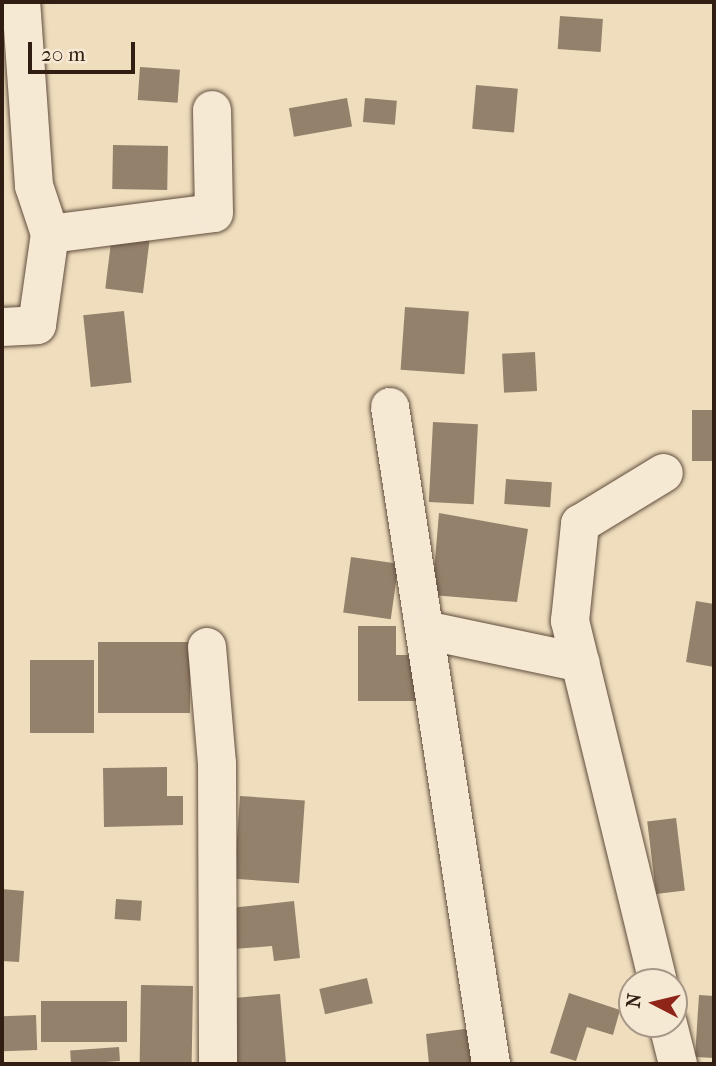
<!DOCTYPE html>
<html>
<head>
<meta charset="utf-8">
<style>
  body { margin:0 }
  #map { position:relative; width:716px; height:1066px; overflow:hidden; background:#efddbd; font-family:"IM FELL French Canon",serif }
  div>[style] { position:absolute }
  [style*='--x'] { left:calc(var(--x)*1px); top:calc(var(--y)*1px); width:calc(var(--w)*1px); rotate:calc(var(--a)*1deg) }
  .building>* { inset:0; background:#94816b; transform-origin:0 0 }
  .roads { filter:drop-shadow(0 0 2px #614d3d) drop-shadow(0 0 2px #614d3d) }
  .minor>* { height:38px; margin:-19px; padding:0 19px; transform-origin:19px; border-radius:19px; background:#f5e9d4 }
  span { translate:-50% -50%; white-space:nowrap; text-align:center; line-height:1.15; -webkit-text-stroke:7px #f5e9d4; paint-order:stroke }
  .frame { position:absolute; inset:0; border:4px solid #321d12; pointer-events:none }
  .north { position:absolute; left:618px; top:968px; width:70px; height:70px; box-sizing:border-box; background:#f5e9d4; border:2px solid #a79786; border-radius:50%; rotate:277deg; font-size:19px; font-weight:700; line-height:28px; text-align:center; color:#321d12 }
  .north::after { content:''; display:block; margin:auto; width:24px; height:32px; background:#8f2418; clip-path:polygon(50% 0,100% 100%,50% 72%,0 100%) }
  .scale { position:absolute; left:28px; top:42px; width:107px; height:32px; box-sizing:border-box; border:4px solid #321d12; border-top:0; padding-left:9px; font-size:21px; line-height:24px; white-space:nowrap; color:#321d12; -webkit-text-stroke:5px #f5e9d4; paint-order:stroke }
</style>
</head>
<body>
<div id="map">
  <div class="building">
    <i style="left:560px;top:16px;width:43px;height:33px;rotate:4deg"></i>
    <i style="left:140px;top:67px;width:40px;height:33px;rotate:4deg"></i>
    <i style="left:476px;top:85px;width:42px;height:44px;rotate:5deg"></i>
    <i style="left:347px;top:98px;width:29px;height:59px;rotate:80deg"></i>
    <i style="left:365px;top:98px;width:32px;height:24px;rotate:5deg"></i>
    <i style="left:113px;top:145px;width:55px;height:44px;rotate:1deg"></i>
    <i style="left:112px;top:234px;width:38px;height:55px;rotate:7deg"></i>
    <i style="left:405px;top:307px;width:64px;height:63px;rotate:4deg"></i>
    <i style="left:124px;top:311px;width:72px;height:41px;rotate:84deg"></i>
    <i style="left:535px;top:352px;width:39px;height:33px;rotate:87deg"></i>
    <i style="left:692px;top:410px;width:22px;height:51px"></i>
    <i style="left:433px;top:422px;width:45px;height:80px;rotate:3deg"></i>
    <i style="left:506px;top:479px;width:46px;height:25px;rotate:4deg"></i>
    <i style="clip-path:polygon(439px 513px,528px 529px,517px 602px,432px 595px)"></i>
    <i style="left:351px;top:557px;width:48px;height:56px;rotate:8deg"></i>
    <i style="clip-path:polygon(696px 601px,714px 604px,714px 667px,686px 662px)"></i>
    <i style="clip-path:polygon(358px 626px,396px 626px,396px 655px,426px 655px,426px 701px,358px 701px)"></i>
    <i style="left:98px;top:642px;width:92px;height:71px"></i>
    <i style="left:30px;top:660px;width:64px;height:73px"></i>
    <i style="clip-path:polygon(167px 767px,167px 796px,183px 796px,183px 825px,104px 827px,103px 768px)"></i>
    <i style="left:240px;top:796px;width:65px;height:83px;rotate:4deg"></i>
    <i style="left:676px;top:818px;width:73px;height:29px;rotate:83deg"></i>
    <i style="clip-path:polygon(2px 889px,24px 891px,19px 962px,2px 961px)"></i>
    <i style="left:116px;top:899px;width:26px;height:20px;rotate:4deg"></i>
    <i style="clip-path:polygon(294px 901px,300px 958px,274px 961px,272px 946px,234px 949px,230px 908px)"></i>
    <i style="left:367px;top:978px;width:26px;height:49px;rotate:77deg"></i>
    <i style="left:141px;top:985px;width:52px;height:79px;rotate:1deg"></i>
    <i style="clip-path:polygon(569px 993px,620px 1010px,613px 1035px,587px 1027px,576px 1061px,550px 1053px)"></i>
    <i style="left:280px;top:994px;width:70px;height:56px;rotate:85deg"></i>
    <i style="clip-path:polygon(699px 995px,714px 996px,714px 1058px,695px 1057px)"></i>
    <i style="left:127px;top:1001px;width:41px;height:86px;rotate:90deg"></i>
    <i style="left:36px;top:1015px;width:35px;height:34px;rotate:88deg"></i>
    <i style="clip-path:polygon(472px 1028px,476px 1063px,429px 1064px,426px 1034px)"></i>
    <i style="left:119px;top:1047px;width:14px;height:49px;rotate:86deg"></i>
  </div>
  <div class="roads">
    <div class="minor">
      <i style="--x:50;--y:234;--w:165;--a:-7.3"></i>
      <i style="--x:214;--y:213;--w:103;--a:-91.1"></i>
      <i style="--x:2;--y:327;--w:35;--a:-3"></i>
      <i style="--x:37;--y:325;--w:92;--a:-81.9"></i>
      <i style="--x:50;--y:234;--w:51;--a:-108.4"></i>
      <i style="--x:34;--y:186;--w:184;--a:-94"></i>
      <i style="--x:390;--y:407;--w:665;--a:81.26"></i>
      <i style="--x:425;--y:630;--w:159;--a:11.9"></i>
      <i style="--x:207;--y:647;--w:116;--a:85.1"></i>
      <i style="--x:217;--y:763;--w:301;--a:89.8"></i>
      <i style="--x:658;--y:982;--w:372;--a:-103.7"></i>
      <i style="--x:570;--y:621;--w:98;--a:-84.1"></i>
      <i style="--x:580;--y:524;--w:98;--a:-31.3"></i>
      <i style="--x:668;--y:1024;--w:41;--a:76"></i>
    </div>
  </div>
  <div class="frame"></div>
  <div class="north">N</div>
  <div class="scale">20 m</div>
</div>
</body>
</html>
